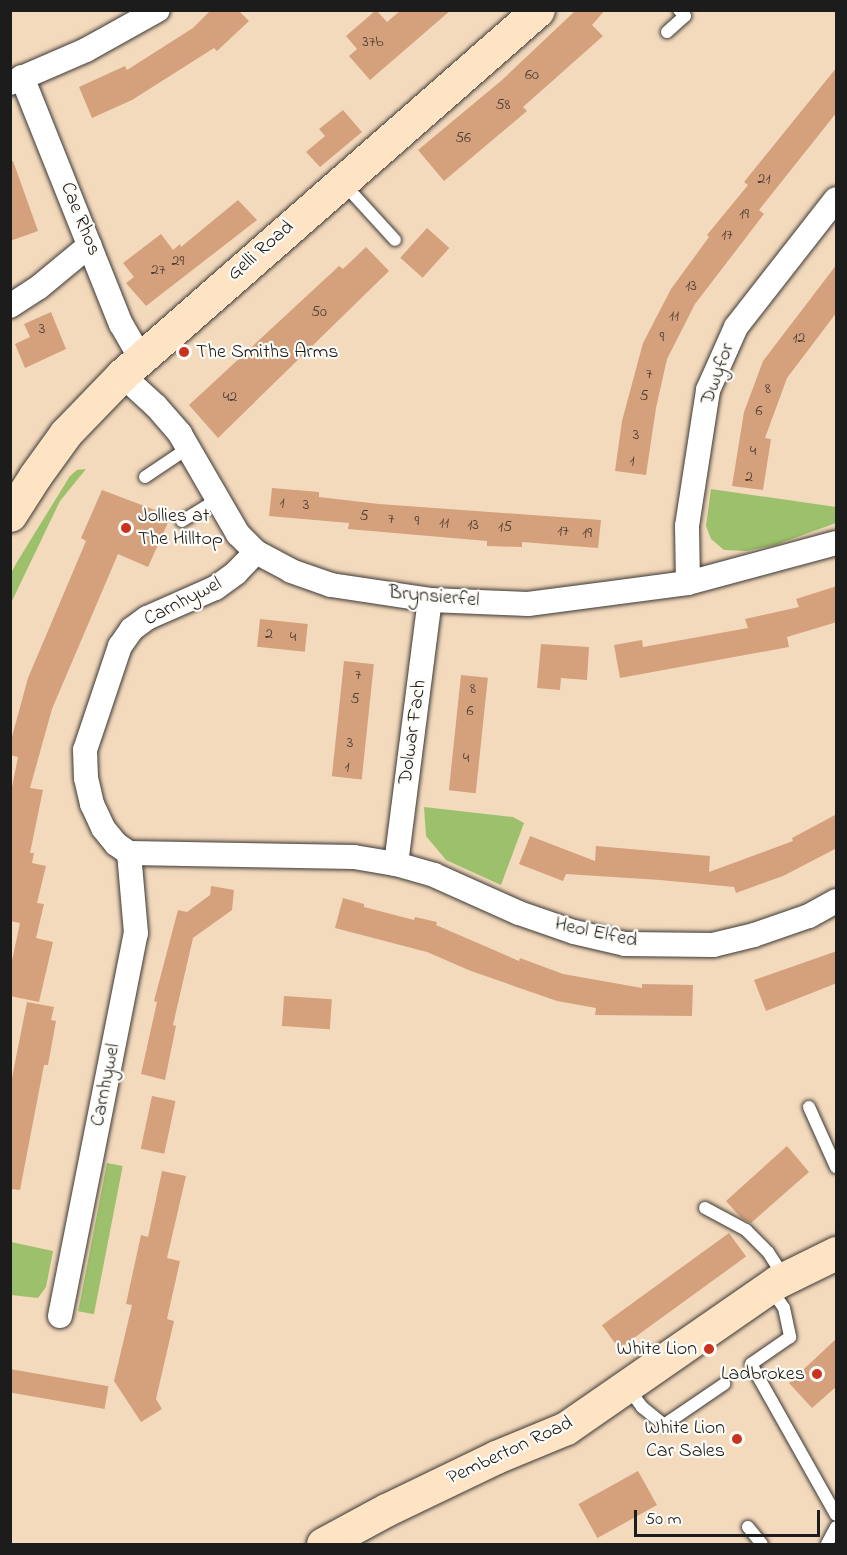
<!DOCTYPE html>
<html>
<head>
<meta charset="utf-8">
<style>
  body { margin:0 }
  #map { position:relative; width:847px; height:1555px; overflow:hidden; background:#f4dabd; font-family:"Indie Flower",sans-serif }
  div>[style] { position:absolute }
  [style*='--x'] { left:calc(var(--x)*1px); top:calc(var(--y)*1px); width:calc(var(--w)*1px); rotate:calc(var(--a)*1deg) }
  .green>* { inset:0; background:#9cc06b; transform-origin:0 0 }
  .building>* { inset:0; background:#d5a07c; transform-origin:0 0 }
  .roads { filter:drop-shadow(0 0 2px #3c3834) drop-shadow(0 0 2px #3c3834) }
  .service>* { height:12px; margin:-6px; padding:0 6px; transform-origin:6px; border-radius:6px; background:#fff }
  .minor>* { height:24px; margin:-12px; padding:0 12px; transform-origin:12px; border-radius:12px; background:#fff }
  .secondary>* { height:33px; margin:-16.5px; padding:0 16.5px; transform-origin:16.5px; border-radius:16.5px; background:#fee4c5 }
  .dots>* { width:16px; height:16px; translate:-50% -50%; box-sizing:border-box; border:3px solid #fdfcf7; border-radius:50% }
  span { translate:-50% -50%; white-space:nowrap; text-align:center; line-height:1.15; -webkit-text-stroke:4.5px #fdfcf7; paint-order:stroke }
  .number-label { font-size:16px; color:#4a3d34 }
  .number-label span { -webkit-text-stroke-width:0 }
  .street-label { font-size:20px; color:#1c1c1c }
  .poi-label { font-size:20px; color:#1c1c1c }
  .left { translate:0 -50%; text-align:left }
  .right { translate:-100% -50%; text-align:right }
  .frame { position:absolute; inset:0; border:12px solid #1c1c1c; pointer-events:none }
  .scale { position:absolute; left:634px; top:1510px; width:186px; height:27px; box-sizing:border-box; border:3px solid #1c1c1c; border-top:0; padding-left:8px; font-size:18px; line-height:21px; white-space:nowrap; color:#1c1c1c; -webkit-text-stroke:4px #fdfcf7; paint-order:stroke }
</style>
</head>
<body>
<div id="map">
  <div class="green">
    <i style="clip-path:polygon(86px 469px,60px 501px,11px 603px,11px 573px,17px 562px,70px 476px,77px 470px)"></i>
    <i style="clip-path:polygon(711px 489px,836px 507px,836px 523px,775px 545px,746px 551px,724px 550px,711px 539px,706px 526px)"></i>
    <i style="clip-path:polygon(424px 807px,513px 817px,524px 823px,501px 885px,446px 860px,426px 836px)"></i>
    <i style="left:107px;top:1163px;width:16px;height:151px;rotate:11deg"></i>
    <i style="clip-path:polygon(11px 1242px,53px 1251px,46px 1287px,38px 1298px,11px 1295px)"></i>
  </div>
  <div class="building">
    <i style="clip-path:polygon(211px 10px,238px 10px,249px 21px,217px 51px,214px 48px,132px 100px,92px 118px,79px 87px,125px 66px,127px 70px,193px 28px)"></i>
    <i style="clip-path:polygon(376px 10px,387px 22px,401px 10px,451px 10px,370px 80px,349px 56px,357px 49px,346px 36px)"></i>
    <i style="clip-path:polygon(576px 10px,605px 10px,592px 25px,603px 36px,523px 107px,527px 111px,444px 181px,418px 150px,502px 80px)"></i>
    <i style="clip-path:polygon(837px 67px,837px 112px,759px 210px,764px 214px,695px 304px,667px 359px,656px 408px,646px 475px,615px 471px,622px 421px,643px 343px,671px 289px,709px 237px,707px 235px,748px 185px,744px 182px)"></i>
    <i style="clip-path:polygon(343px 110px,362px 132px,320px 167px,306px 152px,325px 136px,319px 129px)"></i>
    <i style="clip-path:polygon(10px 161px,13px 161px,38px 231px,10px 241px)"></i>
    <i style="clip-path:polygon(238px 200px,257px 220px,146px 306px,126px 283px,134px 277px,123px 263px,161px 234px,173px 250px,180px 244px,181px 247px)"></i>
    <i style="left:427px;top:228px;width:30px;height:40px;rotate:42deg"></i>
    <i style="clip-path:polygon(366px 247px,389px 271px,218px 438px,189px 405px,339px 266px,343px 269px)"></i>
    <i style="clip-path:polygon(837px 264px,837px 312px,787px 378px,765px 438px,771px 439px,763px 490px,732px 486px,744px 412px,763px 361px)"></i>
    <i style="clip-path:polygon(51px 312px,66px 349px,25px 368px,15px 344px,30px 337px,24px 324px)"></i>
    <i style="clip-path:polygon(272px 488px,319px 492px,319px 497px,379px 504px,601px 520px,598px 548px,522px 542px,522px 547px,487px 546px,487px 541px,348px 529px,349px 523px,269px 516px)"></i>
    <i style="clip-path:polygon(102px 490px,171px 516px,148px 567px,118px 554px,52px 709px,30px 788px,43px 790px,30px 853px,34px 853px,32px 863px,46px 866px,37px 903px,44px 904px,36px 938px,53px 942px,39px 1002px,10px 996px,10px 970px,20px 923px,10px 921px,10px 797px,18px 757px,10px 755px,10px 744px,28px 678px,86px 541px,81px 538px)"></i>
    <i style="clip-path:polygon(837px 586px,837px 622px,787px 637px,789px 647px,620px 678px,614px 645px,642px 640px,643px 647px,748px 628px,745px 619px,799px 607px,796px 599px)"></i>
    <i style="left:260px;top:619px;width:48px;height:28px;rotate:6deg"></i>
    <i style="clip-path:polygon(541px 644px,589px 647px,587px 680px,561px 678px,560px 690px,537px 688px)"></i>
    <i style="left:344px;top:661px;width:30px;height:116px;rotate:6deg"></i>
    <i style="left:461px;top:675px;width:27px;height:116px;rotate:6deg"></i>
    <i style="clip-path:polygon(837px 814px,837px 848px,783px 876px,736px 893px,734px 887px,660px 880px,566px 874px,563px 881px,519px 864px,530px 836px,595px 861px,596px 846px,710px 856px,709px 872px,793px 841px,792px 838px)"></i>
    <i style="clip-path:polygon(211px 886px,234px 890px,232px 910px,193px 938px,173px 1025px,176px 1026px,165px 1080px,141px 1074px,157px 1002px,154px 1001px,178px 910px,187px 912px,210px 895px)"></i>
    <i style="clip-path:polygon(343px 898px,364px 904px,364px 907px,414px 920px,415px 917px,437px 922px,436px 925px,519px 961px,520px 958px,563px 974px,642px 988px,642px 984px,693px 985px,692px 1016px,595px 1015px,596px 1008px,557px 1001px,471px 971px,427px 952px,335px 928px)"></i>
    <i style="clip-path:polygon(837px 951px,837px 983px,766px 1011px,754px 980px)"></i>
    <i style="left:284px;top:996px;width:48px;height:30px;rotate:4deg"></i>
    <i style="clip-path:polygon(27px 1002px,54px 1007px,51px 1020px,56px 1021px,48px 1065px,44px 1065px,20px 1190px,10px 1189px,10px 1088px)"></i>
    <i style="left:152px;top:1096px;width:24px;height:54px;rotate:12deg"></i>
    <i style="clip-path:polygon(787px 1146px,809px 1172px,751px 1223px,741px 1218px,726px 1201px)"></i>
    <i style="clip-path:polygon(162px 1171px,186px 1176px,167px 1258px,180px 1261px,167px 1319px,174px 1321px,156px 1399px,162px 1409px,141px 1422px,114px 1381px,132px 1305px,126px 1304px,141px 1235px,148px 1237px)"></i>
    <i style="left:729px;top:1233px;width:29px;height:157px;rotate:54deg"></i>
    <i style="clip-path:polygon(837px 1338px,837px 1386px,812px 1408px,789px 1383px)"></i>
    <i style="left:10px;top:1369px;width:100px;height:23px;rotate:10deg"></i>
    <i style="left:638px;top:1471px;width:39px;height:68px;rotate:61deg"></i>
  </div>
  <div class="roads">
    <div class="service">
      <i style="--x:667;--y:32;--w:24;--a:-42"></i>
      <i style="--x:685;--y:16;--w:8;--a:-135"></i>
      <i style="--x:343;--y:183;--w:77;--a:47.6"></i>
      <i style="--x:145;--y:477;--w:52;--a:-34"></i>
      <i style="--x:182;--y:521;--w:42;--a:-31.4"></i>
      <i style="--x:809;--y:1107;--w:66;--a:65.8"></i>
      <i style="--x:705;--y:1208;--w:47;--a:28.2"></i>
      <i style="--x:746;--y:1230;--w:31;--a:45"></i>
      <i style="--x:768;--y:1252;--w:30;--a:57"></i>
      <i style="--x:770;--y:1288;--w:24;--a:55"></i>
      <i style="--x:784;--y:1308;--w:30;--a:78"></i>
      <i style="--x:790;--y:1337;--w:47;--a:145.3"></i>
      <i style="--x:751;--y:1364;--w:173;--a:60.6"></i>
      <i style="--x:627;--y:1387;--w:25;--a:53"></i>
      <i style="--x:642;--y:1407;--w:28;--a:39"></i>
      <i style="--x:664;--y:1425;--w:73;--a:-34.3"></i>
      <i style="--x:748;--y:1527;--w:22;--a:51"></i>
      <i style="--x:827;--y:1544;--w:19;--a:-62"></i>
    </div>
    <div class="minor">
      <i style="--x:22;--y:77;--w:266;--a:68.2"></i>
      <i style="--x:121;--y:324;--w:39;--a:60"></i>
      <i style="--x:10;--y:83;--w:83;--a:-23.5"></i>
      <i style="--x:86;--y:50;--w:82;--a:-29.1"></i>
      <i style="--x:10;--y:306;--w:33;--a:-33"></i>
      <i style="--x:38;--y:288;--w:67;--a:-39.6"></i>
      <i style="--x:122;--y:375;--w:46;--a:42.4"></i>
      <i style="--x:156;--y:406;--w:37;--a:49"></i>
      <i style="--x:180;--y:434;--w:116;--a:59.9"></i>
      <i style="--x:238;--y:534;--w:25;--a:45"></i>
      <i style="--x:256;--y:552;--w:40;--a:28"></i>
      <i style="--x:291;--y:571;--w:42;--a:19.3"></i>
      <i style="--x:331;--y:585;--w:100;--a:8.6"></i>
      <i style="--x:430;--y:600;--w:98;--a:2.3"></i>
      <i style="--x:528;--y:604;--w:161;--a:-7.5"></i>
      <i style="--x:688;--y:583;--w:153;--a:-15.1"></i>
      <i style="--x:256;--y:552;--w:29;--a:134"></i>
      <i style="--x:236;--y:573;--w:26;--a:144"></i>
      <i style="--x:215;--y:588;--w:74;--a:156.2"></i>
      <i style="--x:147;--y:618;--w:19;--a:144"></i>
      <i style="--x:132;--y:629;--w:21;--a:125"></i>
      <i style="--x:120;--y:646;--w:110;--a:108.6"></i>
      <i style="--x:85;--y:750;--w:28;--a:88"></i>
      <i style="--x:86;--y:778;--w:27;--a:77"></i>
      <i style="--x:92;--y:804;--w:26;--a:65"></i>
      <i style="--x:103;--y:828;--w:21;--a:51"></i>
      <i style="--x:116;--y:844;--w:16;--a:35"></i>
      <i style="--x:129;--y:853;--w:225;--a:1"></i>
      <i style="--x:354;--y:857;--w:43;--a:9.5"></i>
      <i style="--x:396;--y:864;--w:40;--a:16"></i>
      <i style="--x:434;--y:875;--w:93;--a:24.1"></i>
      <i style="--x:519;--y:913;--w:58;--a:19.1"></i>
      <i style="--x:574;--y:932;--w:52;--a:13.2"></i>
      <i style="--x:625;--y:944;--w:88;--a:0.7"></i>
      <i style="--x:713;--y:945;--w:42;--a:-13.7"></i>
      <i style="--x:754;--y:935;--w:58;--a:-19.1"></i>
      <i style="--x:809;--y:916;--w:31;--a:-29"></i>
      <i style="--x:688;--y:583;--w:57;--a:-91"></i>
      <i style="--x:687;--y:526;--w:138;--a:-81.2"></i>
      <i style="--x:708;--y:390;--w:69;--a:-66"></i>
      <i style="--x:736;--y:327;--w:162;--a:-52"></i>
      <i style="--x:396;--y:864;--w:266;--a:-82.7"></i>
      <i style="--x:60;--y:1316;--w:390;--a:-78.8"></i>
      <i style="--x:136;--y:933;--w:80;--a:-95"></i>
    </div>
    <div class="secondary">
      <i style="--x:10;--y:515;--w:46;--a:-57.3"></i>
      <i style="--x:35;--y:476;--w:53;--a:-54.2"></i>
      <i style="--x:66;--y:433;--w:81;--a:-46"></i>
      <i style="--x:122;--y:375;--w:553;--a:-41.26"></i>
      <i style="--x:323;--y:1544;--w:72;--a:-28.4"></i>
      <i style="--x:386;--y:1510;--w:122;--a:-25.7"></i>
      <i style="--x:496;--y:1457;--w:76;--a:-22.5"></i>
      <i style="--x:566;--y:1428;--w:257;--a:-34.7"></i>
      <i style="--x:777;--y:1282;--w:66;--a:-26.2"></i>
    </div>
  </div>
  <div class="dots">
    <i style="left:184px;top:352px;background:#c8321e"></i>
    <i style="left:126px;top:528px;background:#c8321e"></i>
    <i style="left:709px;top:1349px;background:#c8321e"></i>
    <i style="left:817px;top:1374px;background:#c8321e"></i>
    <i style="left:737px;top:1439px;background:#c8321e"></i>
  </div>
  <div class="number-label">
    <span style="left:373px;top:42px">37b</span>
    <span style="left:532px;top:75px">60</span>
    <span style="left:503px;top:105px">58</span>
    <span style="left:463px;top:138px">56</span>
    <span style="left:764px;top:179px">21</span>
    <span style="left:744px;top:214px">19</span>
    <span style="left:727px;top:235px">17</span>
    <span style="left:178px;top:261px">29</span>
    <span style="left:158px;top:270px">27</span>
    <span style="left:691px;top:286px">13</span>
    <span style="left:319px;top:312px">50</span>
    <span style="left:674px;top:316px">11</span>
    <span style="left:42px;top:329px">3</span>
    <span style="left:662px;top:337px">9</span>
    <span style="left:799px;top:338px">12</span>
    <span style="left:649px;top:374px">7</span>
    <span style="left:768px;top:389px">8</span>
    <span style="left:644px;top:396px">5</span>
    <span style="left:230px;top:397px">42</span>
    <span style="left:759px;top:411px">6</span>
    <span style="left:636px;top:435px">3</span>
    <span style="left:753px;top:451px">4</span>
    <span style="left:632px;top:461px">1</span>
    <span style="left:749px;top:477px">2</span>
    <span style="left:282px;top:503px">1</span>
    <span style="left:306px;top:505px">3</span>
    <span style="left:364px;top:516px">5</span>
    <span style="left:391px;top:519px">7</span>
    <span style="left:417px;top:521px">9</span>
    <span style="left:444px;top:523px">11</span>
    <span style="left:473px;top:525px">13</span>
    <span style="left:505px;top:527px">15</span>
    <span style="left:563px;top:531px">17</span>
    <span style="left:587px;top:533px">19</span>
    <span style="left:269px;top:634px">2</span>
    <span style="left:293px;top:637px">4</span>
    <span style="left:358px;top:675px">7</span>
    <span style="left:473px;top:689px">8</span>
    <span style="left:355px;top:699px">5</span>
    <span style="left:470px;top:711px">6</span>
    <span style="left:350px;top:743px">3</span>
    <span style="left:466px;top:758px">4</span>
    <span style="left:347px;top:767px">1</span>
  </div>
  <div class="street-label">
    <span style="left:80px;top:219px;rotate:68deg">Cae Rhos</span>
    <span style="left:261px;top:251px;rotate:-41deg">Gelli Road</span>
    <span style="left:718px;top:374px;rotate:-70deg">Dwyfor</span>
    <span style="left:434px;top:597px;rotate:5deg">Brynsierfel</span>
    <span style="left:183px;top:602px;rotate:-27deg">Carnhywel</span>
    <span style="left:413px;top:732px;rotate:-82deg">Dolwar Fach</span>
    <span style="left:596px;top:933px;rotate:12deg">Heol Elfed</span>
    <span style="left:106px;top:1085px;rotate:-79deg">Carnhywel</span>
    <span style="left:510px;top:1451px;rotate:-25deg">Pemberton Road</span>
  </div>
  <div class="poi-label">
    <span class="left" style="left:196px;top:352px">The Smiths Arms</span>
    <span class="left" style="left:138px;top:528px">Jollies at<br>The Hilltop</span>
    <span class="right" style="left:697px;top:1349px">White Lion</span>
    <span class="right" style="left:805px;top:1374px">Ladbrokes</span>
    <span class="right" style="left:725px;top:1440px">White Lion<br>Car Sales</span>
  </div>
  <div class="frame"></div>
  <div class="scale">50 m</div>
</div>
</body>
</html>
